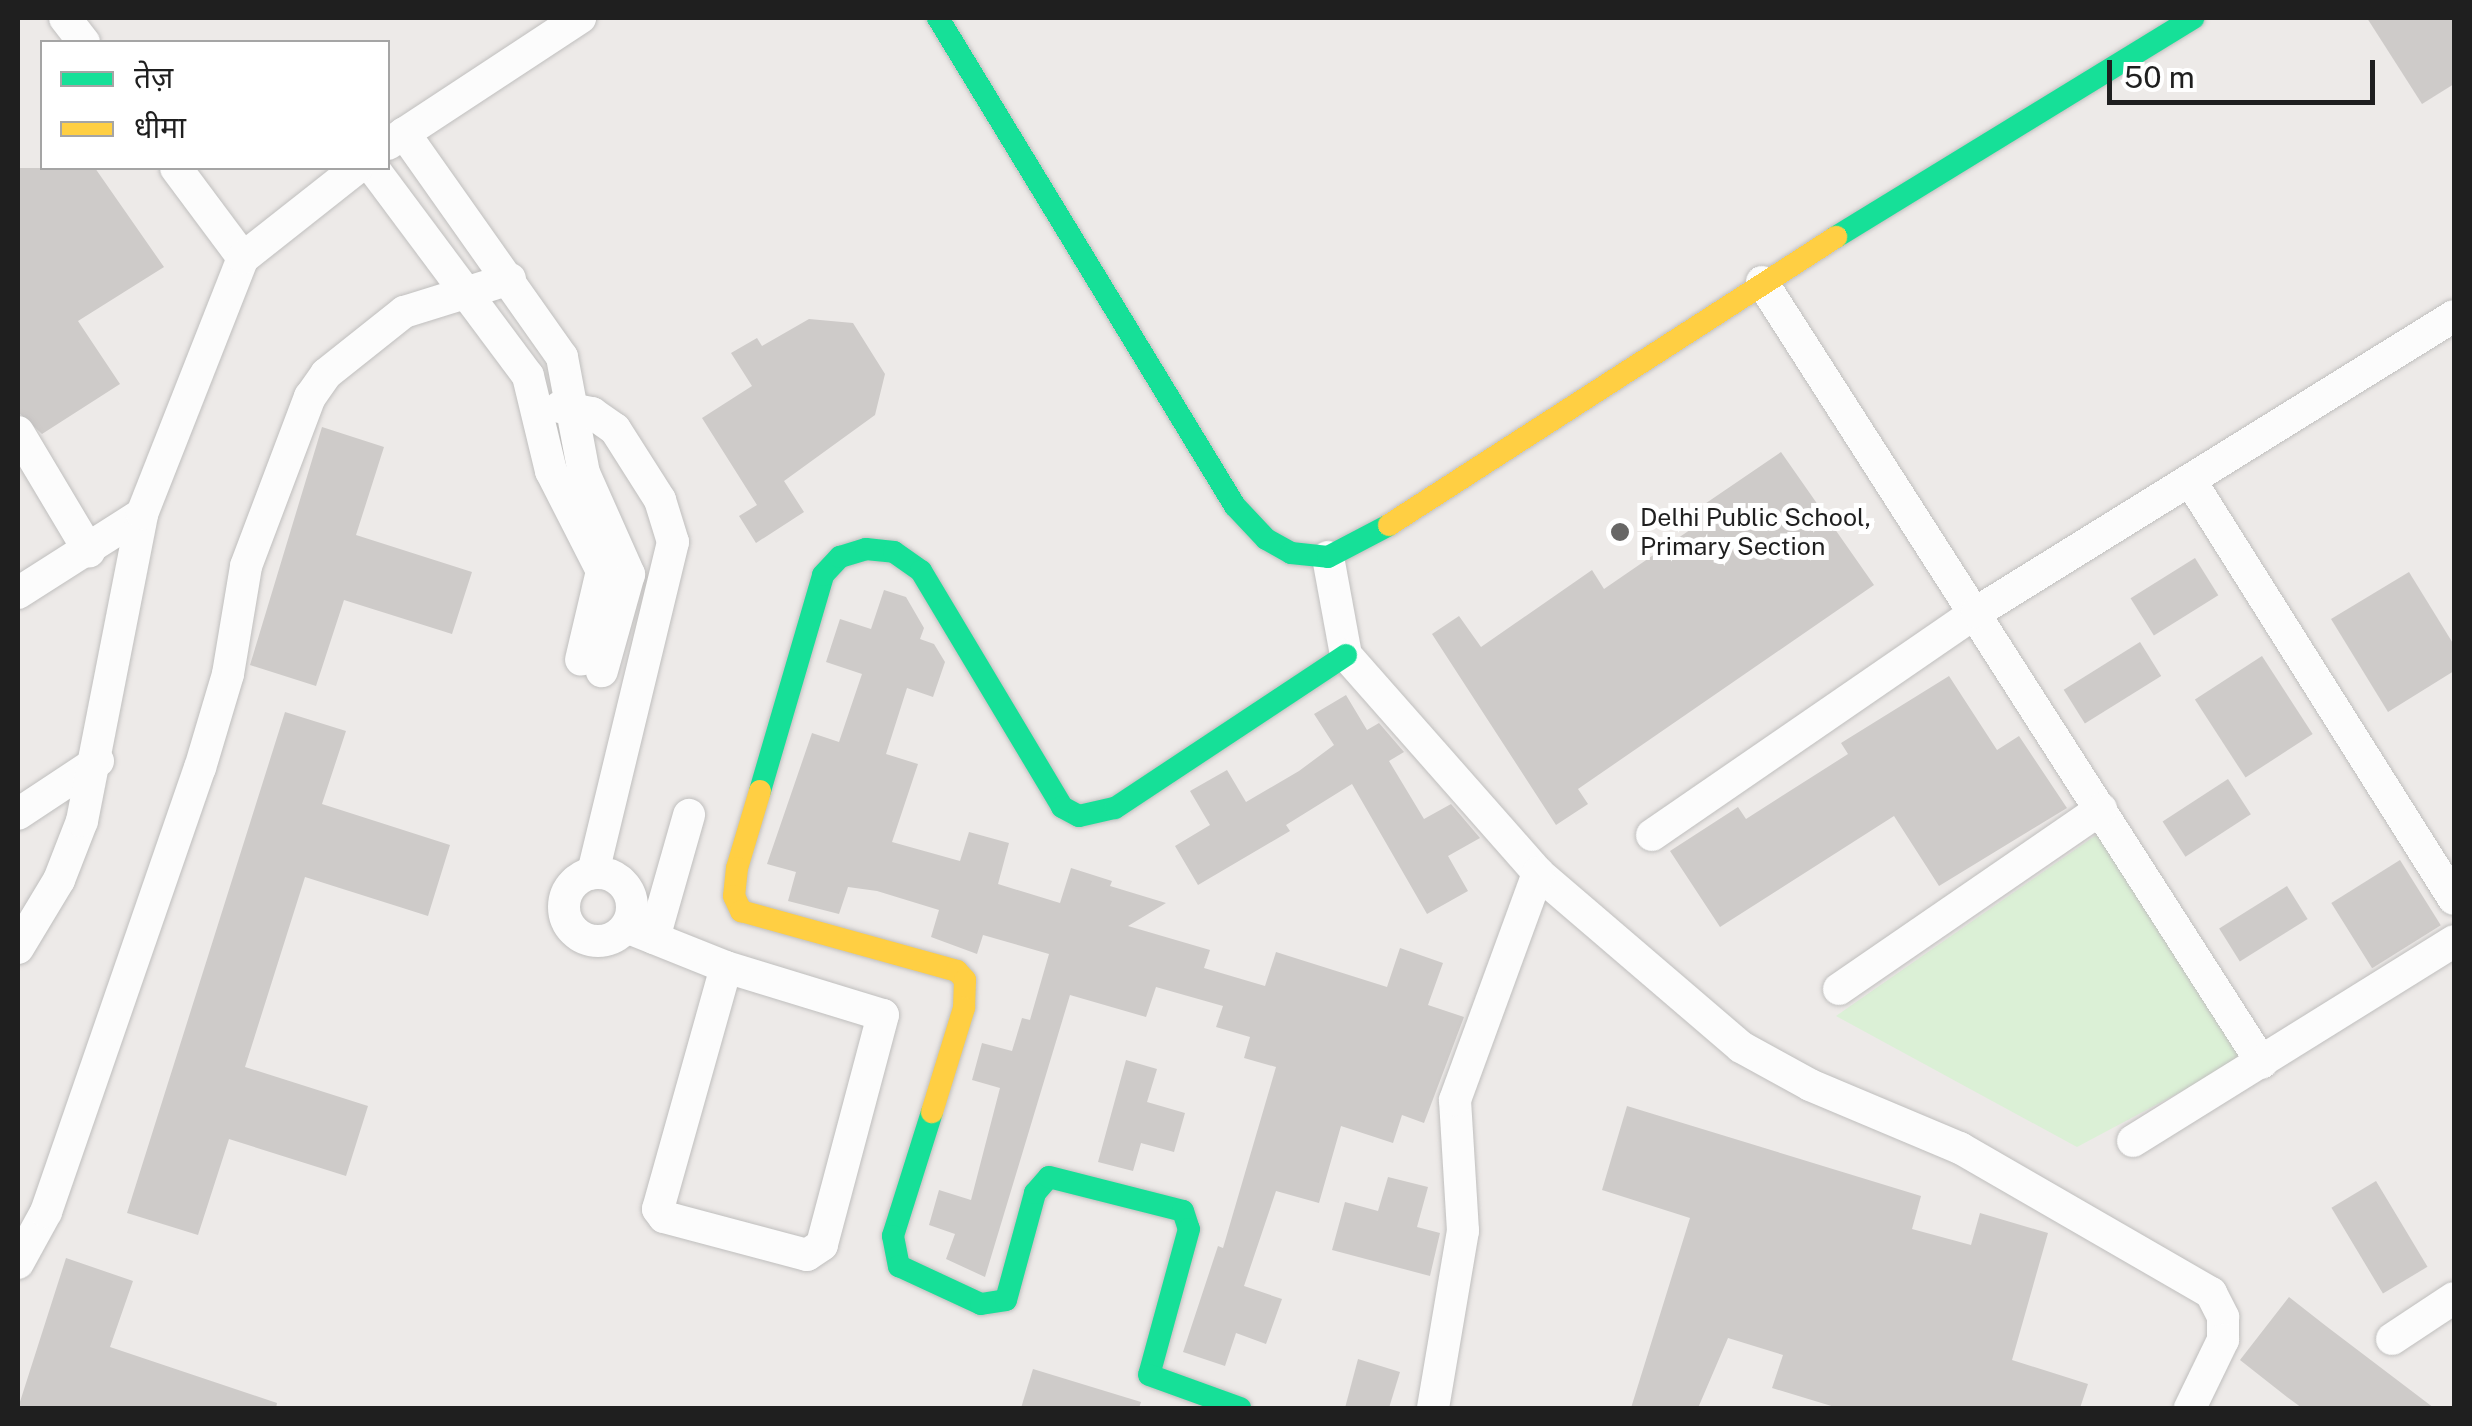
<!DOCTYPE html>
<html>
<head>
<meta charset="utf-8">
<style>
  body { margin:0 }
  #map { position:relative; width:2472px; height:1426px; overflow:hidden; background:#edeae8; font-family:"Public Sans","Noto Sans Devanagari",sans-serif }
  div>[style] { position:absolute }
  [style*='--x'] { left:calc(var(--x)*1px); top:calc(var(--y)*1px); width:calc(var(--w)*1px); rotate:calc(var(--a)*1deg) }
  .park>* { inset:0; background:#dbf0d6 }
  .building>* { inset:0; background:#cecbc9; transform-origin:0 0 }
  .roads { filter:drop-shadow(0 0 2px #c0bfbe) drop-shadow(0 0 2px #c0bfbe) }
  .street>* { height:32px; margin:-16px; padding:0 16px; transform-origin:16px; border-radius:16px; background:#fcfcfc }
  .street>.ring { margin:-16px; padding:0; box-sizing:content-box; background:none; border:32px solid #fcfcfc; border-radius:50% }
  .fast>* { height:22px; margin:-11px; padding:0 11px; transform-origin:11px; border-radius:11px; background:#16e098 }
  .slow>* { height:22px; margin:-11px; padding:0 11px; transform-origin:11px; border-radius:11px; background:#ffcf43 }
  .dots>* { width:28px; height:28px; translate:-50% -50%; box-sizing:border-box; border:5px solid #fff; border-radius:50% }
  span { translate:-50% -50%; white-space:nowrap; text-align:center; line-height:1.15; -webkit-text-stroke:10px #fff; paint-order:stroke }
  .poi-label { font-size:25px; color:#1f1f1f }
  .left { translate:0 -50%; text-align:left }
  .frame { position:absolute; inset:0; border:20px solid #1f1f1f; pointer-events:none }
  .legend { position:absolute; left:40px; top:40px; width:350px; height:130px; box-sizing:border-box; background:#fff; border:2px solid #a5a5a5; margin:0; padding:12px 18px; list-style:none; font-size:30px; color:#1f1f1f }
  .legend li { display:flex; align-items:center; gap:20px; height:50px }
  .legend b { width:50px; border:2px solid #a5a5a5 }
  .scale { position:absolute; left:2107px; top:60px; width:268px; height:45px; box-sizing:border-box; border:5px solid #1f1f1f; border-top:0; padding-left:12px; font-size:30px; line-height:35px; white-space:nowrap; color:#1f1f1f; -webkit-text-stroke:8px #fff; paint-order:stroke }
</style>
</head>
<body>
<div id="map">
  <div class="park">
    <i style="clip-path:polygon(2102px 831px,2244px 1058px,2077px 1147px,1836px 1016px)"></i>
  </div>
  <div class="building">
    <i style="clip-path:polygon(2367px 18px,2454px 18px,2454px 84px,2422px 104px)"></i>
    <i style="clip-path:polygon(18px 168px,95px 168px,164px 267px,78px 321px,120px 384px,42px 434px,18px 412px)"></i>
    <i style="clip-path:polygon(809px 319px,853px 323px,885px 374px,875px 415px,784px 481px,804px 512px,756px 543px,739px 516px,757px 505px,702px 418px,752px 386px,731px 353px,757px 338px,762px 346px)"></i>
    <i style="clip-path:polygon(322px 427px,384px 447px,356px 535px,472px 572px,452px 634px,344px 600px,316px 686px,250px 665px)"></i>
    <i style="clip-path:polygon(1781px 452px,1874px 585px,1578px 789px,1588px 804px,1556px 825px,1432px 634px,1459px 616px,1481px 647px,1592px 570px,1604px 589px,1700px 523px,1693px 512px)"></i>
    <i style="left:2195px;top:558px;width:44px;height:76px;rotate:58deg"></i>
    <i style="clip-path:polygon(2409px 572px,2454px 645px,2454px 671px,2388px 712px,2331px 619px)"></i>
    <i style="clip-path:polygon(884px 590px,906px 597px,924px 628px,920px 639px,934px 644px,945px 662px,933px 697px,907px 688px,886px 754px,918px 764px,892px 842px,960px 861px,969px 832px,1009px 843px,998px 884px,1060px 903px,1071px 868px,1112px 881px,1110px 886px,1166px 903px,1128px 926px,1210px 950px,1204px 968px,1265px 986px,1276px 952px,1387px 987px,1400px 948px,1443px 963px,1428px 1005px,1464px 1017px,1424px 1123px,1402px 1115px,1393px 1143px,1341px 1126px,1319px 1203px,1276px 1191px,1244px 1286px,1282px 1299px,1266px 1344px,1236px 1333px,1225px 1366px,1183px 1352px,1218px 1246px,1223px 1248px,1276px 1067px,1244px 1058px,1250px 1037px,1216px 1027px,1223px 1006px,1156px 987px,1146px 1017px,1070px 995px,985px 1277px,946px 1259px,955px 1234px,929px 1225px,939px 1190px,971px 1200px,1000px 1088px,972px 1080px,982px 1043px,1012px 1051px,1022px 1018px,1030px 1020px,1049px 954px,983px 935px,977px 954px,931px 937px,939px 910px,877px 891px,848px 887px,839px 914px,788px 901px,796px 872px,767px 864px,812px 733px,839px 742px,862px 674px,826px 662px,840px 619px,871px 629px)"></i>
    <i style="left:2140px;top:642px;width:40px;height:90px;rotate:58deg"></i>
    <i style="left:2262px;top:656px;width:93px;height:80px;rotate:57deg"></i>
    <i style="clip-path:polygon(1949px 676px,1997px 750px,2019px 736px,2067px 808px,1939px 886px,1894px 816px,1720px 927px,1670px 851px,1738px 807px,1746px 819px,1848px 754px,1841px 743px)"></i>
    <i style="clip-path:polygon(1346px 695px,1367px 730px,1379px 723px,1404px 752px,1389px 761px,1424px 819px,1451px 804px,1480px 838px,1448px 856px,1468px 891px,1427px 914px,1352px 784px,1286px 825px,1290px 831px,1198px 885px,1175px 846px,1210px 825px,1190px 791px,1227px 770px,1246px 802px,1299px 771px,1334px 745px,1314px 714px)"></i>
    <i style="clip-path:polygon(285px 712px,346px 731px,322px 804px,450px 845px,428px 916px,305px 877px,245px 1067px,368px 1106px,346px 1176px,229px 1139px,198px 1235px,127px 1213px)"></i>
    <i style="left:2228px;top:779px;width:42px;height:78px;rotate:57deg"></i>
    <i style="left:2400px;top:860px;width:77px;height:81px;rotate:58deg"></i>
    <i style="left:2287px;top:886px;width:39px;height:80px;rotate:58deg"></i>
    <i style="clip-path:polygon(1126px 1060px,1157px 1069px,1147px 1102px,1185px 1113px,1174px 1152px,1141px 1143px,1133px 1171px,1098px 1162px)"></i>
    <i style="clip-path:polygon(1627px 1106px,1921px 1196px,1912px 1229px,1971px 1245px,1980px 1213px,2048px 1233px,2012px 1360px,2088px 1384px,2080px 1408px,1838px 1408px,1772px 1388px,1783px 1355px,1728px 1338px,1698px 1408px,1631px 1408px,1690px 1218px,1602px 1190px)"></i>
    <i style="clip-path:polygon(1388px 1177px,1428px 1187px,1417px 1227px,1440px 1233px,1430px 1276px,1332px 1250px,1345px 1202px,1378px 1211px)"></i>
    <i style="left:2376px;top:1181px;width:100px;height:52px;rotate:59deg"></i>
    <i style="clip-path:polygon(66px 1258px,133px 1281px,110px 1347px,277px 1403px,276px 1408px,18px 1408px)"></i>
    <i style="clip-path:polygon(2289px 1297px,2326px 1326px,2434px 1408px,2302px 1408px,2287px 1397px,2240px 1360px)"></i>
    <i style="clip-path:polygon(1358px 1359px,1400px 1372px,1389px 1408px,1345px 1408px)"></i>
    <i style="clip-path:polygon(1033px 1369px,1141px 1402px,1139px 1408px,1021px 1408px)"></i>
  </div>
  <div class="roads">
    <div class="street">
      <i style="--x:65;--y:18;--w:31;--a:52"></i>
      <i style="--x:404;--y:133;--w:274;--a:54.8"></i>
      <i style="--x:562;--y:357;--w:118;--a:79.3"></i>
      <i style="--x:584;--y:473;--w:111;--a:66"></i>
      <i style="--x:629;--y:574;--w:101;--a:105.6"></i>
      <i style="--x:388;--y:144;--w:230;--a:-33.3"></i>
      <i style="--x:176;--y:168;--w:112;--a:53.3"></i>
      <i style="--x:373;--y:168;--w:259;--a:53.3"></i>
      <i style="--x:528;--y:376;--w:98;--a:76.4"></i>
      <i style="--x:551;--y:471;--w:112;--a:63"></i>
      <i style="--x:602;--y:571;--w:91;--a:103.3"></i>
      <i style="--x:1762;--y:282;--w:927;--a:57.37"></i>
      <i style="--x:560;--y:407;--w:33;--a:11"></i>
      <i style="--x:592;--y:413;--w:28;--a:35"></i>
      <i style="--x:615;--y:429;--w:84;--a:57.6"></i>
      <i style="--x:660;--y:500;--w:44;--a:72.8"></i>
      <i style="--x:673;--y:542;--w:341;--a:103.6"></i>
      <i style="--x:18;--y:432;--w:139;--a:59.2"></i>
      <i style="--x:2190;--y:480;--w:495;--a:57.8"></i>
      <i style="--x:1328;--y:557;--w:100;--a:79.6"></i>
      <i style="--x:1346;--y:655;--w:290;--a:48.6"></i>
      <i style="--x:1538;--y:873;--w:267;--a:40.6"></i>
      <i style="--x:1741;--y:1047;--w:79;--a:28.8"></i>
      <i style="--x:1810;--y:1085;--w:163;--a:22.8"></i>
      <i style="--x:1960;--y:1148;--w:290;--a:30"></i>
      <i style="--x:2211;--y:1293;--w:27;--a:63"></i>
      <i style="--x:2223;--y:1317;--w:23;--a:90"></i>
      <i style="--x:2223;--y:1340;--w:76;--a:115.9"></i>
      <i style="--x:18;--y:593;--w:147;--a:-32.5"></i>
      <i style="--x:18;--y:814;--w:96;--a:-33.5"></i>
      <i style="--x:1652;--y:835;--w:394;--a:-34.5"></i>
      <i style="--x:1977;--y:612;--w:561;--a:-31.82"></i>
      <i class="ring" style="left:564px;top:873px;width:36px;height:36px"></i>
      <i style="--x:626;--y:927;--w:108;--a:21.8"></i>
      <i style="--x:726;--y:967;--w:164;--a:17"></i>
      <i style="--x:883;--y:1015;--w:238;--a:104.9"></i>
      <i style="--x:822;--y:1245;--w:18;--a:146"></i>
      <i style="--x:807;--y:1255;--w:148;--a:-165.1"></i>
      <i style="--x:664;--y:1217;--w:10;--a:-127"></i>
      <i style="--x:658;--y:1209;--w:251;--a:-74.3"></i>
      <i style="--x:654;--y:938;--w:128;--a:-74.1"></i>
      <i style="--x:18;--y:948;--w:79;--a:-58.9"></i>
      <i style="--x:59;--y:880;--w:63;--a:-68.7"></i>
      <i style="--x:82;--y:821;--w:313;--a:-78.9"></i>
      <i style="--x:142;--y:514;--w:275;--a:-68.5"></i>
      <i style="--x:243;--y:258;--w:145;--a:-38.3"></i>
      <i style="--x:1839;--y:989;--w:318;--a:-34.5"></i>
      <i style="--x:2133;--y:1141;--w:378;--a:-31.9"></i>
      <i style="--x:18;--y:1263;--w:58;--a:-61.2"></i>
      <i style="--x:46;--y:1212;--w:470;--a:-70.9"></i>
      <i style="--x:200;--y:768;--w:98;--a:-73.4"></i>
      <i style="--x:228;--y:674;--w:109;--a:-80.5"></i>
      <i style="--x:246;--y:566;--w:181;--a:-69.3"></i>
      <i style="--x:310;--y:397;--w:28;--a:-55"></i>
      <i style="--x:326;--y:374;--w:100;--a:-38.5"></i>
      <i style="--x:404;--y:312;--w:111;--a:-17.3"></i>
      <i style="--x:2392;--y:1339;--w:74;--a:-33.5"></i>
      <i style="--x:1433;--y:1408;--w:180;--a:-80.4"></i>
      <i style="--x:1463;--y:1231;--w:131;--a:-93.5"></i>
      <i style="--x:1455;--y:1100;--w:242;--a:-69.9"></i>
    </div>
    <div class="fast">
      <i style="--x:938;--y:18;--w:571;--a:58.68"></i>
      <i style="--x:1235;--y:506;--w:45;--a:46.8"></i>
      <i style="--x:1266;--y:539;--w:29;--a:29"></i>
      <i style="--x:1291;--y:553;--w:37;--a:6"></i>
      <i style="--x:1328;--y:557;--w:69;--a:-27.7"></i>
      <i style="--x:1836;--y:237;--w:419;--a:-31.5"></i>
      <i style="--x:760;--y:791;--w:225;--a:-73.7"></i>
      <i style="--x:823;--y:575;--w:25;--a:-47"></i>
      <i style="--x:840;--y:557;--w:27;--a:-17"></i>
      <i style="--x:866;--y:549;--w:28;--a:6"></i>
      <i style="--x:894;--y:552;--w:33;--a:35"></i>
      <i style="--x:921;--y:571;--w:275;--a:59.1"></i>
      <i style="--x:1062;--y:807;--w:19;--a:28"></i>
      <i style="--x:1079;--y:816;--w:37;--a:-13"></i>
      <i style="--x:1115;--y:808;--w:277;--a:-33.5"></i>
      <i style="--x:932;--y:1112;--w:130;--a:107.5"></i>
      <i style="--x:893;--y:1236;--w:31;--a:79"></i>
      <i style="--x:899;--y:1266;--w:90;--a:24.9"></i>
      <i style="--x:981;--y:1304;--w:25;--a:-9"></i>
      <i style="--x:1006;--y:1300;--w:111;--a:-74.8"></i>
      <i style="--x:1035;--y:1193;--w:21;--a:-49"></i>
      <i style="--x:1049;--y:1177;--w:138;--a:14.2"></i>
      <i style="--x:1183;--y:1211;--w:19;--a:72"></i>
      <i style="--x:1189;--y:1229;--w:151;--a:105.3"></i>
      <i style="--x:1149;--y:1375;--w:97;--a:19.9"></i>
    </div>
    <div class="slow">
      <i style="--x:1389;--y:525;--w:532;--a:-32.79"></i>
      <i style="--x:760;--y:791;--w:80;--a:106.6"></i>
      <i style="--x:737;--y:868;--w:28;--a:96"></i>
      <i style="--x:734;--y:896;--w:17;--a:65"></i>
      <i style="--x:741;--y:911;--w:224;--a:15.5"></i>
      <i style="--x:957;--y:971;--w:12;--a:48"></i>
      <i style="--x:965;--y:980;--w:28;--a:92"></i>
      <i style="--x:964;--y:1008;--w:109;--a:107.1"></i>
    </div>
  </div>
  <div class="dots">
    <i style="left:1620px;top:532px;background:#676665"></i>
  </div>
  <div class="poi-label">
    <span class="left" style="left:1640px;top:532px">Delhi Public School,<br>Primary Section</span>
  </div>
  <div class="frame"></div>
  <ul class="legend">
  <li><b style="height:12px;background:#16e098"></b>तेज़</li>
  <li><b style="height:12px;background:#ffcf43"></b>धीमा</li>
  </ul>
  <div class="scale">50 m</div>
</div>
</body>
</html>
